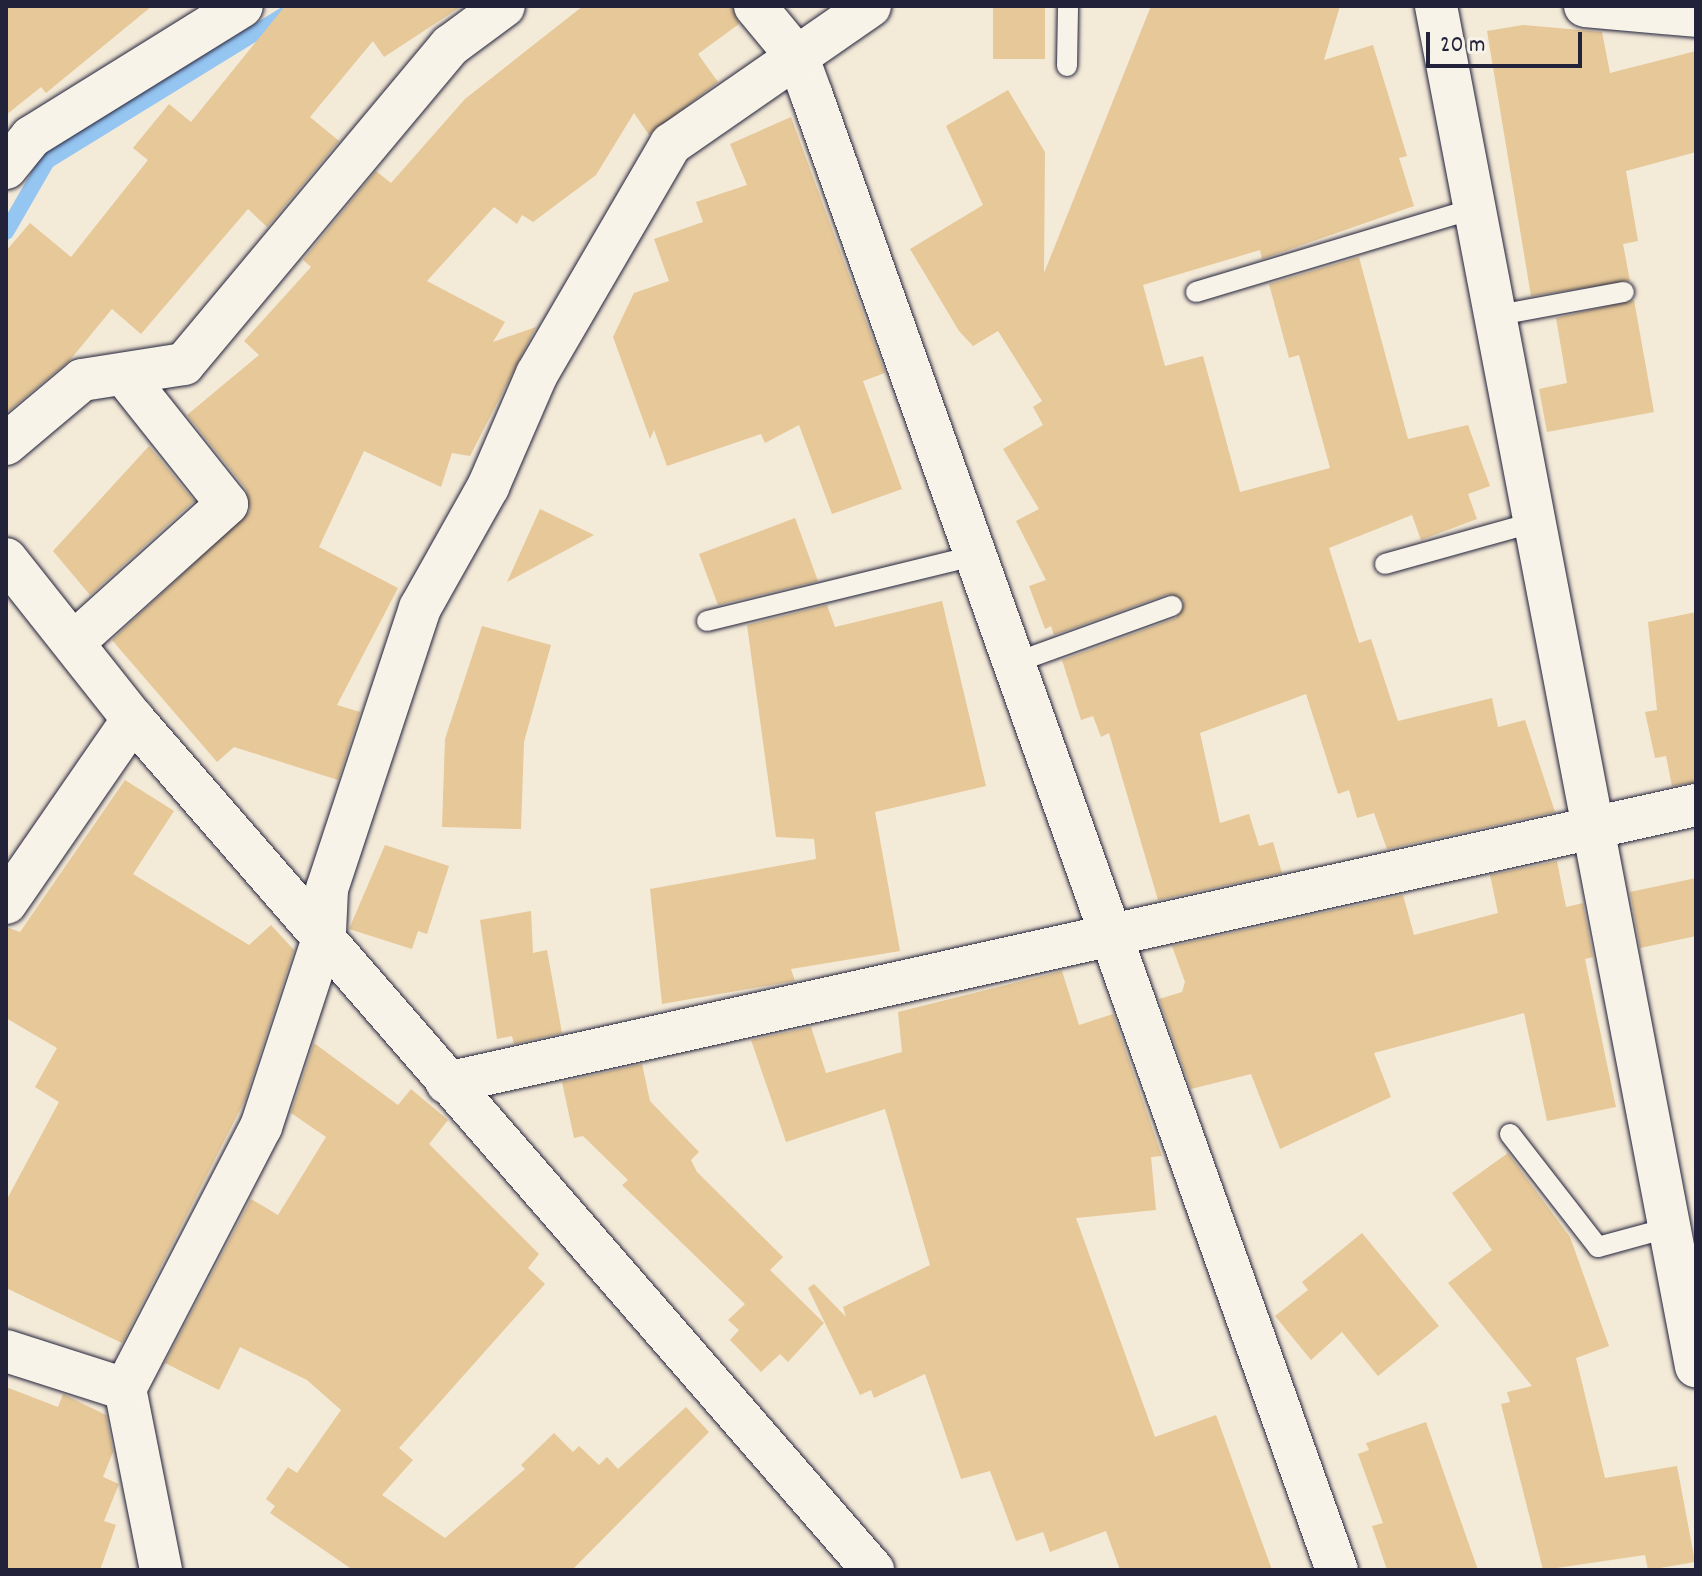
<!DOCTYPE html>
<html>
<head>
<meta charset="utf-8">
<style>
  body { margin:0 }
  #map { position:relative; width:1702px; height:1576px; overflow:hidden; background:#f4ead8; font-family:Dekko,sans-serif }
  div>[style] { position:absolute }
  [style*='--x'] { left:calc(var(--x)*1px); top:calc(var(--y)*1px); width:calc(var(--w)*1px); rotate:calc(var(--a)*1deg) }
  .stream>* { height:16px; margin:-8px; padding:0 8px; transform-origin:8px; border-radius:8px; background:#95c5f1 }
  .building>* { inset:0; background:#e6c899; transform-origin:0 0 }
  .roads { filter:drop-shadow(0 0 2px #22223b) drop-shadow(0 0 2px #22223b) }
  .service>* { height:20px; margin:-10px; padding:0 10px; transform-origin:10px; border-radius:10px; background:#f7f3e8 }
  .minor>* { height:42px; margin:-21px; padding:0 21px; transform-origin:21px; border-radius:21px; background:#f7f3e8 }
  span { translate:-50% -50%; white-space:nowrap; text-align:center; line-height:1.15; -webkit-text-stroke:7px #f7f3e8; paint-order:stroke }
  .frame { position:absolute; inset:0; border:8px solid #22223b; pointer-events:none }
  .scale { position:absolute; left:1426px; top:32px; width:156px; height:36px; box-sizing:border-box; border:4px solid #22223b; border-top:0; padding-left:10px; font-size:24px; line-height:28px; white-space:nowrap; color:#22223b; -webkit-text-stroke:6px #f7f3e8; paint-order:stroke }
</style>
</head>
<body>
<div id="map">
  <div class="stream">
    <i style="--x:6;--y:232;--w:82;--a:-60"></i>
    <i style="--x:47;--y:161;--w:296;--a:-31.6"></i>
  </div>
  <div class="building">
    <i style="clip-path:polygon(6px 6px,152px 6px,46px 93px,41px 87px,6px 115px)"></i>
    <i style="clip-path:polygon(285px 6px,462px 6px,384px 57px,373px 41px,310px 117px,339px 141px,267px 227px,248px 209px,141px 334px,112px 309px,70px 360px,6px 413px,6px 251px,30px 223px,71px 257px,148px 160px,133px 148px,169px 104px,191px 122px)"></i>
    <i style="clip-path:polygon(583px 6px,732px 6px,739px 24px,698px 54px,718px 82px,649px 135px,634px 113px,596px 175px,533px 222px,522px 215px,517px 224px,494px 207px,427px 281px,505px 322px,493px 342px,536px 327px,470px 456px,452px 453px,441px 487px,364px 451px,319px 547px,398px 588px,337px 705px,360px 712px,338px 780px,234px 747px,217px 762px,112px 640px,250px 511px,246px 489px,187px 415px,259px 355px,244px 341px,311px 267px,303px 260px,376px 171px,391px 183px,465px 99px)"></i>
    <i style="left:993px;top:6px;width:52px;height:53px"></i>
    <i style="clip-path:polygon(1151px 6px,1340px 6px,1324px 60px,1373px 45px,1407px 156px,1399px 158px,1414px 206px,1262px 259px,1260px 250px,1143px 285px,1165px 366px,1203px 356px,1240px 492px,1330px 468px,1299px 355px,1289px 358px,1269px 284px,1359px 257px,1408px 439px,1468px 425px,1490px 486px,1468px 494px,1477px 519px,1421px 540px,1412px 515px,1329px 548px,1359px 643px,1371px 639px,1398px 721px,1492px 698px,1498px 727px,1525px 720px,1555px 812px,1387px 849px,1374px 813px,1357px 818px,1349px 790px,1338px 794px,1306px 694px,1200px 733px,1220px 823px,1249px 814px,1259px 846px,1273px 842px,1282px 873px,1158px 900px,1109px 733px,1101px 737px,1093px 716px,1081px 720px,1062px 660px,1176px 618px,1184px 601px,1168px 594px,1054px 635px,1051px 626px,1045px 629px,1029px 586px,1046px 580px,1016px 521px,1039px 509px,1003px 449px,1043px 425px,1033px 407px,1042px 401px,998px 331px,973px 346px,959px 331px,910px 249px,983px 205px,946px 126px,1008px 90px,1045px 152px,1044px 273px)"></i>
    <i style="clip-path:polygon(1523px 25px,1602px 32px,1610px 73px,1696px 51px,1696px 152px,1626px 171px,1638px 241px,1623px 244px,1630px 281px,1531px 296px,1487px 31px)"></i>
    <i style="clip-path:polygon(791px 117px,885px 373px,863px 381px,902px 489px,832px 514px,799px 425px,765px 443px,761px 434px,667px 466px,654px 430px,650px 439px,613px 337px,634px 293px,669px 281px,654px 239px,703px 222px,696px 202px,747px 185px,730px 144px)"></i>
    <i style="clip-path:polygon(1634px 300px,1654px 412px,1547px 432px,1539px 389px,1567px 383px,1556px 318px)"></i>
    <i style="clip-path:polygon(149px 446px,194px 501px,90px 595px,53px 551px)"></i>
    <i style="clip-path:polygon(540px 509px,594px 535px,507px 582px)"></i>
    <i style="clip-path:polygon(795px 518px,818px 581px,718px 605px,699px 554px)"></i>
    <i style="clip-path:polygon(942px 601px,986px 786px,875px 812px,900px 951px,791px 969px,795px 981px,662px 1004px,650px 889px,816px 859px,814px 839px,776px 837px,747px 625px,827px 605px,835px 627px)"></i>
    <i style="clip-path:polygon(1696px 612px,1696px 782px,1672px 786px,1666px 756px,1655px 758px,1645px 712px,1657px 710px,1648px 622px)"></i>
    <i style="clip-path:polygon(482px 626px,551px 645px,524px 742px,521px 829px,442px 827px,445px 739px)"></i>
    <i style="clip-path:polygon(125px 780px,174px 811px,133px 874px,249px 945px,271px 925px,294px 950px,245px 1100px,122px 1343px,6px 1288px,6px 1201px,59px 1102px,35px 1087px,57px 1048px,6px 1018px,6px 927px,20px 932px)"></i>
    <i style="clip-path:polygon(385px 845px,449px 866px,427px 934px,418px 931px,412px 949px,349px 929px)"></i>
    <i style="clip-path:polygon(1557px 861px,1566px 907px,1583px 903px,1593px 957px,1585px 959px,1616px 1107px,1547px 1121px,1524px 1013px,1374px 1053px,1391px 1097px,1280px 1149px,1251px 1074px,1191px 1089px,1159px 999px,1182px 992px,1185px 982px,1172px 946px,1403px 895px,1414px 935px,1498px 913px,1490px 875px)"></i>
    <i style="clip-path:polygon(1696px 878px,1696px 936px,1640px 948px,1630px 892px)"></i>
    <i style="clip-path:polygon(531px 911px,533px 953px,547px 950px,562px 1033px,514px 1044px,512px 1036px,497px 1039px,480px 920px)"></i>
    <i style="clip-path:polygon(1062px 971px,1079px 1025px,1113px 1014px,1162px 1156px,1151px 1157px,1156px 1210px,1076px 1218px,1155px 1437px,1216px 1415px,1272px 1570px,1120px 1570px,1106px 1531px,1050px 1552px,1043px 1532px,1016px 1541px,990px 1471px,961px 1479px,925px 1374px,874px 1398px,871px 1390px,860px 1395px,808px 1288px,814px 1284px,846px 1317px,843px 1307px,930px 1265px,885px 1109px,786px 1142px,751px 1040px,811px 1027px,826px 1073px,902px 1052px,898px 1012px)"></i>
    <i style="clip-path:polygon(314px 1043px,398px 1105px,411px 1089px,448px 1120px,429px 1144px,539px 1254px,528px 1268px,545px 1284px,399px 1448px,413px 1460px,382px 1495px,445px 1538px,525px 1469px,521px 1465px,554px 1433px,573px 1452px,579px 1446px,599px 1465px,607px 1457px,618px 1469px,686px 1407px,709px 1432px,572px 1570px,353px 1570px,270px 1513px,275px 1506px,266px 1499px,288px 1467px,297px 1473px,341px 1410px,307px 1380px,240px 1347px,219px 1390px,165px 1363px,251px 1199px,278px 1215px,326px 1137px,291px 1113px)"></i>
    <i style="clip-path:polygon(642px 1064px,650px 1101px,699px 1152px,691px 1160px,697px 1172px,783px 1257px,770px 1270px,824px 1323px,788px 1362px,780px 1354px,761px 1372px,730px 1340px,739px 1330px,728px 1320px,745px 1304px,622px 1185px,628px 1180px,583px 1136px,574px 1138px,562px 1082px)"></i>
    <i style="clip-path:polygon(1508px 1153px,1570px 1237px,1609px 1346px,1576px 1358px,1605px 1478px,1677px 1466px,1695px 1562px,1648px 1570px,1645px 1555px,1543px 1570px,1501px 1404px,1510px 1402px,1507px 1392px,1532px 1386px,1448px 1283px,1492px 1250px,1452px 1193px)"></i>
    <i style="clip-path:polygon(1362px 1233px,1439px 1326px,1378px 1376px,1342px 1332px,1311px 1360px,1275px 1316px,1308px 1290px,1302px 1282px)"></i>
    <i style="clip-path:polygon(6px 1387px,58px 1407px,63px 1394px,106px 1415px,113px 1452px,103px 1477px,119px 1484px,104px 1521px,116px 1525px,100px 1570px,6px 1570px)"></i>
    <i style="clip-path:polygon(1426px 1422px,1478px 1570px,1387px 1570px,1372px 1526px,1383px 1523px,1358px 1454px,1369px 1450px,1366px 1443px)"></i>
  </div>
  <div class="roads">
    <div class="service">
      <i style="--x:1067;--y:66;--w:60;--a:-89"></i>
      <i style="--x:1196;--y:292;--w:289;--a:-16.7"></i>
      <i style="--x:1493;--y:316;--w:133;--a:-10.4"></i>
      <i style="--x:1385;--y:564;--w:153;--a:-15.6"></i>
      <i style="--x:707;--y:621;--w:279;--a:-13.7"></i>
      <i style="--x:1017;--y:662;--w:165;--a:-19.9"></i>
      <i style="--x:1510;--y:1134;--w:143;--a:52.1"></i>
      <i style="--x:1598;--y:1247;--w:73;--a:-15.2"></i>
    </div>
    <div class="minor">
      <i style="--x:755;--y:6;--w:67;--a:50.4"></i>
      <i style="--x:798;--y:58;--w:40;--a:69.8"></i>
      <i style="--x:812;--y:96;--w:1565;--a:70.4"></i>
      <i style="--x:1436;--y:6;--w:1385;--a:79.18"></i>
      <i style="--x:1585;--y:6;--w:111;--a:5.1"></i>
      <i style="--x:6;--y:168;--w:40;--a:-51"></i>
      <i style="--x:31;--y:137;--w:248;--a:-31.8"></i>
      <i style="--x:6;--y:444;--w:99;--a:-40.1"></i>
      <i style="--x:82;--y:380;--w:103;--a:-8.9"></i>
      <i style="--x:184;--y:364;--w:415;--a:-50.1"></i>
      <i style="--x:450;--y:46;--w:67;--a:-36.5"></i>
      <i style="--x:6;--y:559;--w:204;--a:51.6"></i>
      <i style="--x:133;--y:719;--w:1128;--a:48.99"></i>
      <i style="--x:74;--y:642;--w:206;--a:-42"></i>
      <i style="--x:227;--y:504;--w:162;--a:-128.5"></i>
      <i style="--x:6;--y:903;--w:224;--a:-55.4"></i>
      <i style="--x:447;--y:1083;--w:1280;--a:-12.55"></i>
      <i style="--x:6;--y:1351;--w:125;--a:17.7"></i>
      <i style="--x:161;--y:1570;--w:185;--a:-101.2"></i>
      <i style="--x:125;--y:1389;--w:295;--a:-62.6"></i>
      <i style="--x:261;--y:1127;--w:205;--a:-71.8"></i>
      <i style="--x:325;--y:932;--w:43;--a:-87.3"></i>
      <i style="--x:327;--y:889;--w:296;--a:-71.7"></i>
      <i style="--x:420;--y:608;--w:139;--a:-60.7"></i>
      <i style="--x:488;--y:487;--w:123;--a:-66.6"></i>
      <i style="--x:537;--y:374;--w:266;--a:-59.8"></i>
      <i style="--x:671;--y:144;--w:242;--a:-34.7"></i>
    </div>
  </div>
  <div class="frame"></div>
  <div class="scale">20 m</div>
</div>
</body>
</html>
